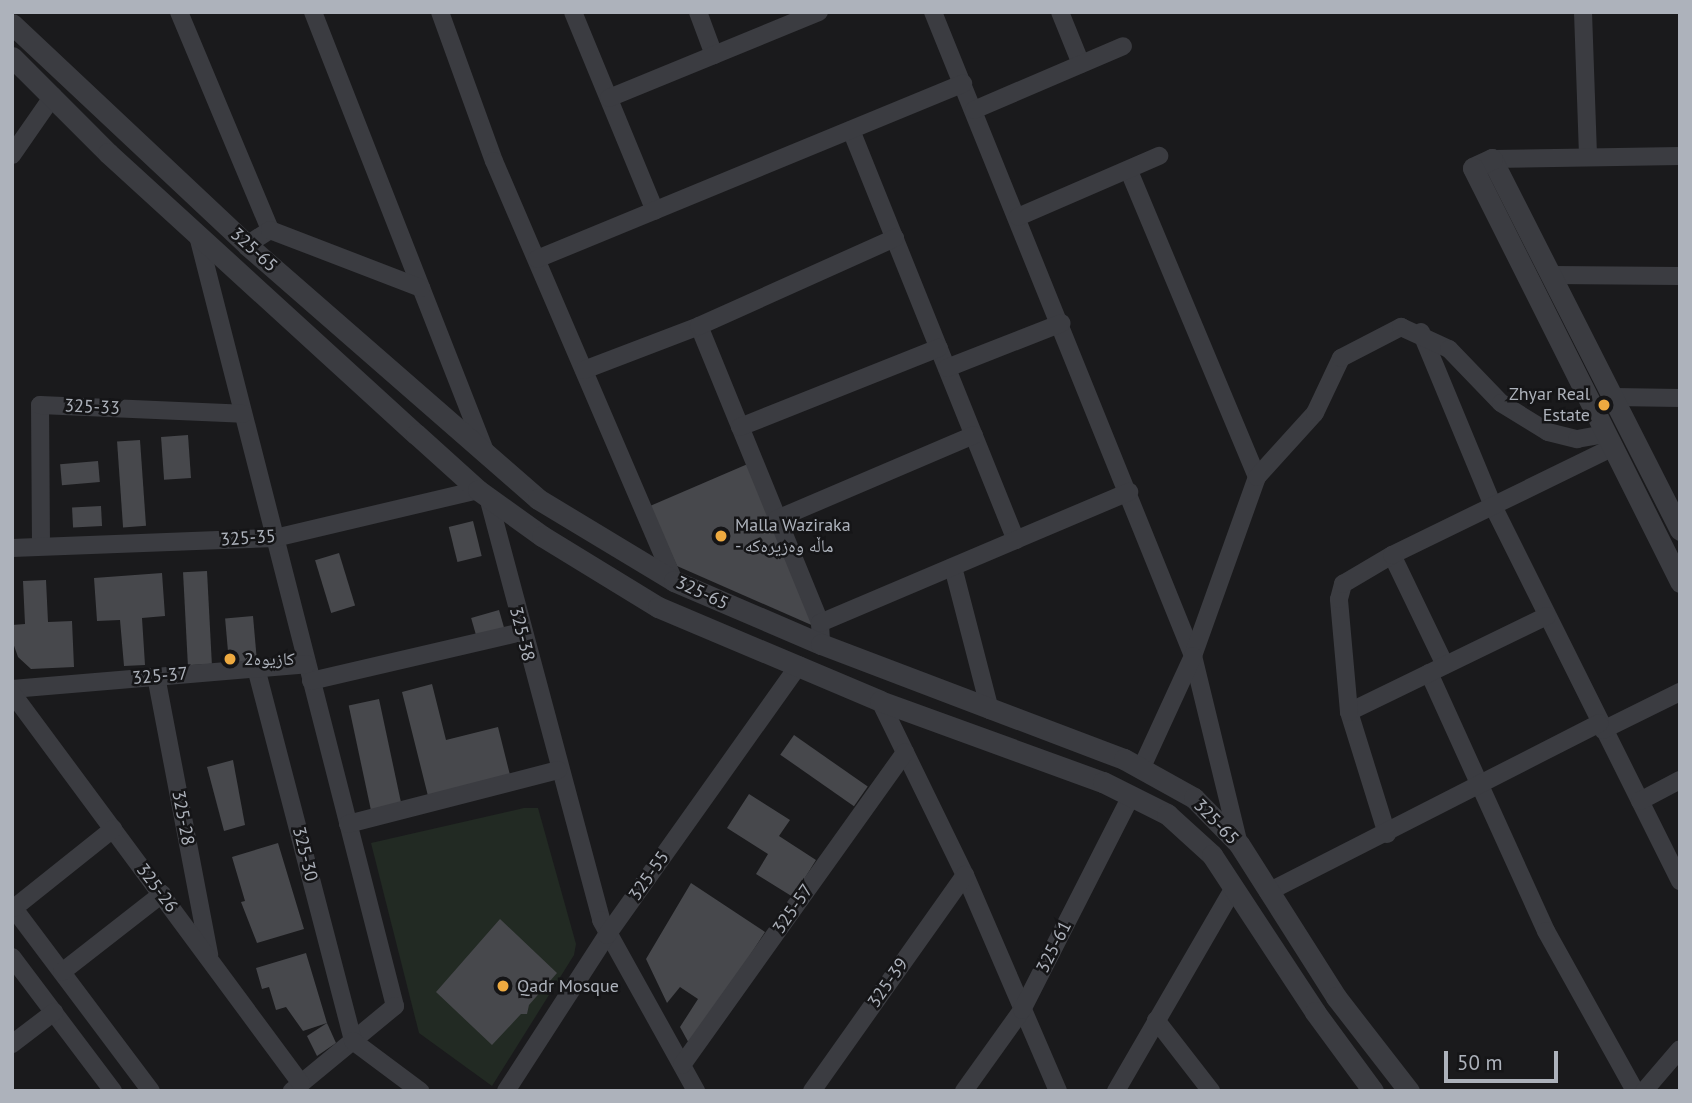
<!DOCTYPE html>
<html>
<head>
<meta charset="utf-8">
<style>
  body { margin:0 }
  #map { position:relative; width:1692px; height:1103px; overflow:hidden; background:#1a1a1c; font-family:"PT Sans","Noto Naskh Arabic",sans-serif }
  div>[style] { position:absolute }
  [style*='--x'] { left:calc(var(--x)*1px); top:calc(var(--y)*1px); width:calc(var(--w)*1px); rotate:calc(var(--a)*1deg) }
  .green>* { inset:0; background:#222a23 }
  .building>* { inset:0; background:#47484c; transform-origin:0 0 }
  .minor>* { height:18px; margin:-9px; padding:0 9px; transform-origin:9px; border-radius:9px; background:#3b3c41 }
  .tertiary>* { height:21px; margin:-10.5px; padding:0 10.5px; transform-origin:10.5px; border-radius:10.5px; background:#3b3c41 }
  .dots>* { width:19px; height:19px; translate:-50% -50%; box-sizing:border-box; border:4px solid #151517; border-radius:50% }
  span { translate:-50% -50%; white-space:nowrap; text-align:center; line-height:1.15; -webkit-text-stroke:5px #151517; paint-order:stroke }
  .street-label { font-size:18px; color:#adb2bb }
  .poi-label { font-size:18px; color:#adb2bb }
  .right { translate:-100% -50%; text-align:right }
  .left { translate:0 -50%; text-align:left }
  .frame { position:absolute; inset:0; border:14px solid #adb2bb; pointer-events:none }
  .scale { position:absolute; left:1444px; top:1051px; width:114px; height:32px; box-sizing:border-box; border:4px solid #adb2bb; border-top:0; padding-left:9px; font-size:21px; line-height:24px; white-space:nowrap; color:#adb2bb; -webkit-text-stroke:5px #151517; paint-order:stroke }
</style>
</head>
<body>
<div id="map">
  <div class="green">
    <i style="clip-path:polygon(524px 808px,538px 808px,576px 944px,574px 955px,492px 1086px,419px 1033px,371px 843px)"></i>
  </div>
  <div class="building">
    <i style="left:188px;top:435px;width:43px;height:27px;rotate:86deg"></i>
    <i style="left:140px;top:440px;width:86px;height:23px;rotate:86deg"></i>
    <i style="left:98px;top:461px;width:21px;height:38px;rotate:85deg"></i>
    <i style="clip-path:polygon(750px 463px,816px 627px,677px 566px,650px 506px)"></i>
    <i style="left:101px;top:506px;width:20px;height:29px;rotate:87deg"></i>
    <i style="left:473px;top:521px;width:36px;height:25px;rotate:76deg"></i>
    <i style="left:339px;top:553px;width:55px;height:25px;rotate:73deg"></i>
    <i style="left:207px;top:571px;width:93px;height:24px;rotate:87deg"></i>
    <i style="clip-path:polygon(162px 573px,165px 616px,142px 618px,145px 665px,124px 666px,120px 620px,97px 621px,94px 578px)"></i>
    <i style="clip-path:polygon(46px 580px,48px 622px,72px 621px,74px 667px,31px 669px,18px 657px,12px 640px,12px 625px,25px 624px,23px 581px)"></i>
    <i style="left:499px;top:610px;width:19px;height:29px;rotate:74deg"></i>
    <i style="left:253px;top:616px;width:46px;height:28px;rotate:85deg"></i>
    <i style="clip-path:polygon(432px 684px,446px 740px,498px 727px,511px 779px,429px 800px,402px 692px)"></i>
    <i style="left:379px;top:699px;width:112px;height:31px;rotate:78deg"></i>
    <i style="left:794px;top:735px;width:90px;height:24px;rotate:35deg"></i>
    <i style="clip-path:polygon(233px 760px,245px 825px,224px 831px,207px 767px)"></i>
    <i style="clip-path:polygon(749px 794px,790px 820px,779px 836px,816px 860px,793px 897px,756px 874px,768px 854px,727px 828px)"></i>
    <i style="clip-path:polygon(278px 843px,304px 929px,257px 943px,241px 902px,245px 901px,232px 857px)"></i>
    <i style="clip-path:polygon(691px 883px,765px 932px,691px 1047px,680px 1027px,698px 999px,680px 987px,667px 1003px,646px 959px)"></i>
    <i style="clip-path:polygon(500px 919px,557px 973px,529px 1005px,527px 1014px,521px 1014px,492px 1045px,436px 992px)"></i>
    <i style="clip-path:polygon(306px 953px,327px 1023px,303px 1031px,286px 1007px,276px 1010px,269px 987px,262px 989px,256px 968px)"></i>
    <i style="clip-path:polygon(327px 1023px,336px 1043px,317px 1056px,307px 1036px)"></i>
  </div>
  <div class="minor">
    <i style="--x:179;--y:12;--w:236;--a:67.3"></i>
    <i style="--x:270;--y:230;--w:27;--a:147"></i>
    <i style="--x:313;--y:12;--w:472;--a:68.6"></i>
    <i style="--x:440;--y:12;--w:158;--a:70.1"></i>
    <i style="--x:494;--y:161;--w:457;--a:66.8"></i>
    <i style="--x:573;--y:12;--w:215;--a:67.6"></i>
    <i style="--x:698;--y:12;--w:46;--a:69.6"></i>
    <i style="--x:933;--y:12;--w:695;--a:68.01"></i>
    <i style="--x:1193;--y:656;--w:194;--a:76.3"></i>
    <i style="--x:1060;--y:12;--w:56;--a:68"></i>
    <i style="--x:1583;--y:12;--w:143;--a:88"></i>
    <i style="--x:609;--y:98;--w:227;--a:-22.3"></i>
    <i style="--x:974;--y:110;--w:162;--a:-23.2"></i>
    <i style="--x:851;--y:130;--w:442;--a:68.1"></i>
    <i style="--x:12;--y:155;--w:72;--a:-55.2"></i>
    <i style="--x:1492;--y:159;--w:188;--a:-0.9"></i>
    <i style="--x:1129;--y:171;--w:332;--a:67.3"></i>
    <i style="--x:1257;--y:477;--w:190;--a:109.7"></i>
    <i style="--x:1193;--y:656;--w:122;--a:114.7"></i>
    <i style="--x:1018;--y:217;--w:154;--a:-23.4"></i>
    <i style="--x:270;--y:230;--w:162;--a:21"></i>
    <i style="--x:198;--y:236;--w:795;--a:75.65"></i>
    <i style="--x:395;--y:1006;--w:134;--a:140.5"></i>
    <i style="--x:537;--y:259;--w:461;--a:-22.4"></i>
    <i style="--x:1552;--y:275;--w:128;--a:0.4"></i>
    <i style="--x:699;--y:326;--w:321;--a:67.8"></i>
    <i style="--x:820;--y:623;--w:21;--a:87"></i>
    <i style="--x:1421;--y:332;--w:191;--a:67.5"></i>
    <i style="--x:1494;--y:508;--w:417;--a:63.5"></i>
    <i style="--x:947;--y:368;--w:123;--a:-21.4"></i>
    <i style="--x:584;--y:370;--w:123;--a:-20.9"></i>
    <i style="--x:699;--y:326;--w:215;--a:-24.2"></i>
    <i style="--x:1614;--y:397;--w:66;--a:0.9"></i>
    <i style="--x:740;--y:427;--w:214;--a:-21.7"></i>
    <i style="--x:1257;--y:477;--w:86;--a:-47.8"></i>
    <i style="--x:1315;--y:413;--w:61;--a:-64.7"></i>
    <i style="--x:1341;--y:358;--w:68;--a:-27.3"></i>
    <i style="--x:1401;--y:327;--w:53;--a:24.6"></i>
    <i style="--x:1449;--y:349;--w:75;--a:46.1"></i>
    <i style="--x:1501;--y:403;--w:55;--a:31.7"></i>
    <i style="--x:1548;--y:432;--w:30;--a:14"></i>
    <i style="--x:1577;--y:439;--w:29;--a:-10"></i>
    <i style="--x:488;--y:497;--w:438;--a:75"></i>
    <i style="--x:601;--y:920;--w:196;--a:60.9"></i>
    <i style="--x:777;--y:519;--w:214;--a:-23.1"></i>
    <i style="--x:41;--y:546;--w:141;--a:-90.4"></i>
    <i style="--x:40;--y:405;--w:203;--a:2.5"></i>
    <i style="--x:12;--y:548;--w:263;--a:-2.2"></i>
    <i style="--x:275;--y:538;--w:209;--a:-13.3"></i>
    <i style="--x:1392;--y:555;--w:122;--a:64.3"></i>
    <i style="--x:953;--y:567;--w:148;--a:75.5"></i>
    <i style="--x:820;--y:623;--w:336;--a:-23"></i>
    <i style="--x:256;--y:668;--w:385;--a:75.4"></i>
    <i style="--x:353;--y:1041;--w:84;--a:36.7"></i>
    <i style="--x:1429;--y:673;--w:283;--a:65.6"></i>
    <i style="--x:1546;--y:931;--w:183;--a:60.9"></i>
    <i style="--x:156;--y:676;--w:284;--a:79.2"></i>
    <i style="--x:311;--y:681;--w:216;--a:-13.1"></i>
    <i style="--x:12;--y:689;--w:296;--a:-4.8"></i>
    <i style="--x:12;--y:693;--w:485;--a:53.5"></i>
    <i style="--x:880;--y:701;--w:194;--a:64"></i>
    <i style="--x:965;--y:875;--w:235;--a:66.7"></i>
    <i style="--x:1349;--y:712;--w:220;--a:-25.9"></i>
    <i style="--x:1603;--y:730;--w:86;--a:-26.3"></i>
    <i style="--x:1640;--y:801;--w:45;--a:-27.7"></i>
    <i style="--x:348;--y:824;--w:217;--a:-14.4"></i>
    <i style="--x:1387;--y:834;--w:128;--a:-107.3"></i>
    <i style="--x:1349;--y:712;--w:113;--a:-95.1"></i>
    <i style="--x:1339;--y:599;--w:16;--a:-75"></i>
    <i style="--x:1343;--y:584;--w:57;--a:-30.6"></i>
    <i style="--x:1392;--y:555;--w:246;--a:-26"></i>
    <i style="--x:1268;--y:892;--w:372;--a:-27"></i>
    <i style="--x:12;--y:906;--w:231;--a:53.1"></i>
    <i style="--x:14;--y:908;--w:127;--a:-38.6"></i>
    <i style="--x:12;--y:957;--w:168;--a:53"></i>
    <i style="--x:62;--y:972;--w:127;--a:-38"></i>
    <i style="--x:1156;--y:1020;--w:90;--a:52.2"></i>
    <i style="--x:12;--y:1044;--w:53;--a:-37.3"></i>
    <i style="--x:682;--y:1065;--w:384;--a:-54.5"></i>
    <i style="--x:506;--y:1091;--w:186;--a:-57.1"></i>
    <i style="--x:607;--y:935;--w:331;--a:-54.6"></i>
    <i style="--x:812;--y:1091;--w:265;--a:-54.7"></i>
    <i style="--x:964;--y:1091;--w:100;--a:-54.4"></i>
    <i style="--x:1022;--y:1010;--w:240;--a:-63"></i>
    <i style="--x:1116;--y:1091;--w:233;--a:-59.9"></i>
    <i style="--x:1644;--y:1091;--w:55;--a:-49.4"></i>
  </div>
  <div class="tertiary">
    <i style="--x:12;--y:24;--w:323;--a:43.2"></i>
    <i style="--x:247;--y:245;--w:386;--a:41.1"></i>
    <i style="--x:538;--y:499;--w:159;--a:31.1"></i>
    <i style="--x:674;--y:581;--w:160;--a:23.2"></i>
    <i style="--x:821;--y:644;--w:324;--a:20.8"></i>
    <i style="--x:1124;--y:759;--w:80;--a:29.1"></i>
    <i style="--x:1194;--y:798;--w:64;--a:45.6"></i>
    <i style="--x:1239;--y:844;--w:181;--a:57.6"></i>
    <i style="--x:1336;--y:997;--w:119;--a:52.2"></i>
    <i style="--x:12;--y:57;--w:136;--a:45"></i>
    <i style="--x:108;--y:153;--w:417;--a:42.4"></i>
    <i style="--x:416;--y:434;--w:84;--a:42.1"></i>
    <i style="--x:478;--y:490;--w:79;--a:35.7"></i>
    <i style="--x:542;--y:536;--w:136;--a:31.5"></i>
    <i style="--x:658;--y:607;--w:241;--a:22.9"></i>
    <i style="--x:880;--y:701;--w:237;--a:20"></i>
    <i style="--x:1103;--y:782;--w:72;--a:26.6"></i>
    <i style="--x:1167;--y:814;--w:61;--a:42.3"></i>
    <i style="--x:1212;--y:855;--w:188;--a:56.7"></i>
    <i style="--x:1315;--y:1012;--w:98;--a:53.7"></i>
    <i style="--x:1680;--y:530;--w:416;--a:-116.9"></i>
    <i style="--x:1492;--y:159;--w:21;--a:155"></i>
    <i style="--x:1473;--y:168;--w:463;--a:63.4"></i>
  </div>
  <div class="dots">
    <i style="left:1604px;top:405px;background:#eeaa40"></i>
    <i style="left:721px;top:536px;background:#eeaa40"></i>
    <i style="left:230px;top:659px;background:#eeaa40"></i>
    <i style="left:503px;top:986px;background:#eeaa40"></i>
  </div>
  <div class="street-label">
    <span style="left:254px;top:250px;rotate:42deg">325-65</span>
    <span style="left:92px;top:407px;rotate:3deg">325-33</span>
    <span style="left:248px;top:538px;rotate:-4deg">325-35</span>
    <span style="left:702px;top:593px;rotate:25deg">325-65</span>
    <span style="left:522px;top:634px;rotate:76deg">325-38</span>
    <span style="left:160px;top:676px;rotate:-5deg">325-37</span>
    <span style="left:183px;top:818px;rotate:79deg">325-28</span>
    <span style="left:1216px;top:822px;rotate:46deg">325-65</span>
    <span style="left:305px;top:854px;rotate:76deg">325-30</span>
    <span style="left:649px;top:876px;rotate:-55deg">325-55</span>
    <span style="left:157px;top:888px;rotate:53deg">325-26</span>
    <span style="left:793px;top:909px;rotate:-55deg">325-57</span>
    <span style="left:1054px;top:947px;rotate:-63deg">325-61</span>
    <span style="left:888px;top:983px;rotate:-55deg">325-39</span>
  </div>
  <div class="poi-label">
    <span class="right" style="left:1590px;top:405px">Zhyar Real<br>Estate</span>
    <span class="left" style="left:735px;top:536px">Malla Waziraka<br>- ماڵە وەزیرەکە</span>
    <span class="left" style="left:244px;top:659px">كازيوه2</span>
    <span class="left" style="left:517px;top:986px">Qadr Mosque</span>
  </div>
  <div class="frame"></div>
  <div class="scale">50 m</div>
</div>
</body>
</html>
